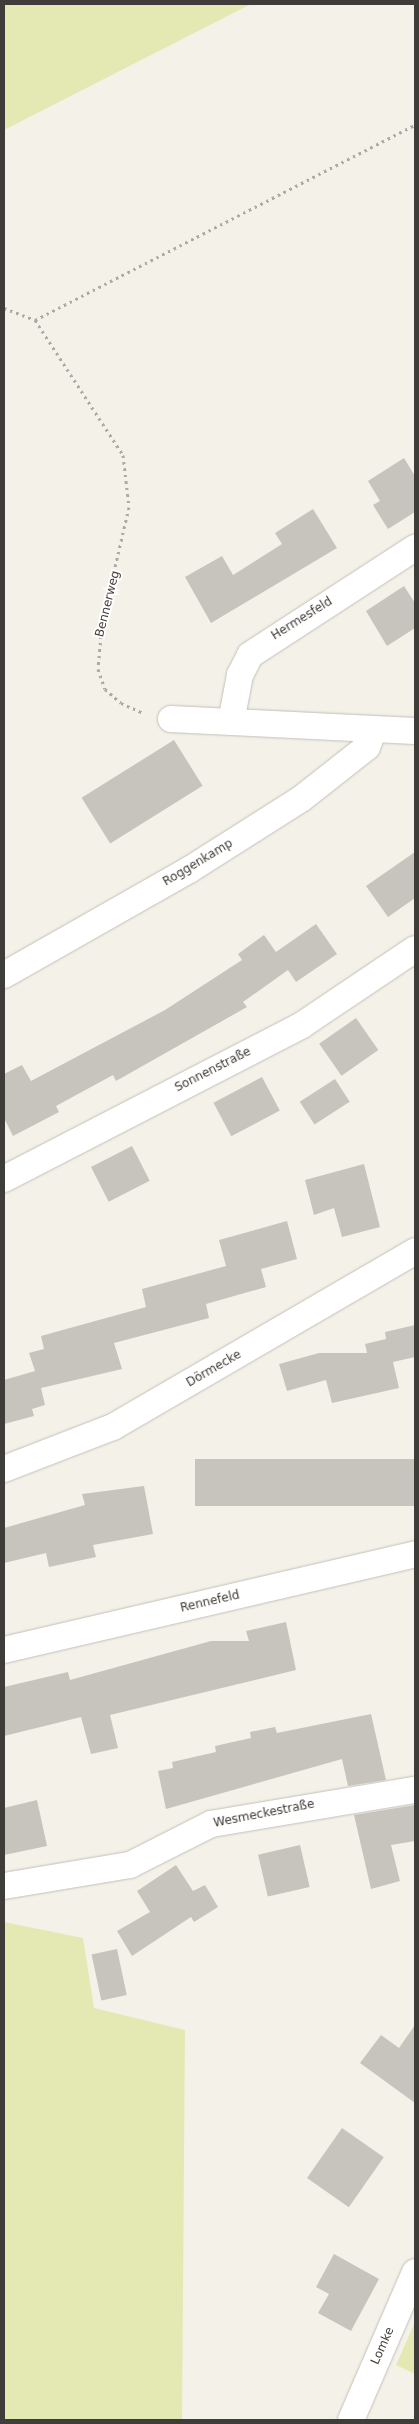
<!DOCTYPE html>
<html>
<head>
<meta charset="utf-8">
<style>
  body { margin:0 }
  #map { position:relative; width:419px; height:2424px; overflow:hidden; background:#f4f1e9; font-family:"DejaVu Sans",sans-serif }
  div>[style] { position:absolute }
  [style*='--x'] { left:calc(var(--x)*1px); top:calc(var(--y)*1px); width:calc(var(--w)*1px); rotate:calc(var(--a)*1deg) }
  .green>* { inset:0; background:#e4e9b3 }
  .building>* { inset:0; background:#c6c4bc; transform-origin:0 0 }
  .path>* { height:3px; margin-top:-1.5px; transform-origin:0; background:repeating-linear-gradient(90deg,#acaaa4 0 2.5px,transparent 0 6.5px) }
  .roads { filter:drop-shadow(0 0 1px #c3c0b8) drop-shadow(0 0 1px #c3c0b8) }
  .minor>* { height:26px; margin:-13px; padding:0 13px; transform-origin:13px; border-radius:13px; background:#fff }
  span { translate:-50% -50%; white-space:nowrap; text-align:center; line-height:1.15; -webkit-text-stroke:4px #fffefd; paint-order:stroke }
  .street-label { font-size:12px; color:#3e3d3a }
  .frame { position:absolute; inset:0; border:5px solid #3e3d3a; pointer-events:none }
</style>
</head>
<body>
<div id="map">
  <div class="green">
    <i style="clip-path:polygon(4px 4px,251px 4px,4px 130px)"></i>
    <i style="clip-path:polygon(4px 1922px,83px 1938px,94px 2008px,185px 2030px,182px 2420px,4px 2420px)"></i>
    <i style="clip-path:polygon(415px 2322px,415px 2374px,396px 2365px)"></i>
  </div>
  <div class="building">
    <i style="clip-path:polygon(404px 458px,415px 476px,415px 512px,388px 529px,373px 505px,380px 501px,368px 481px)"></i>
    <i style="clip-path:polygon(313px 509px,337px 548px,211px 623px,185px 577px,222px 556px,233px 575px,282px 544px,275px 533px)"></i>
    <i style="clip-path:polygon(404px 586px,415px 603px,415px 628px,387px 646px,366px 611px)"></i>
    <i style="left:174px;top:740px;width:54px;height:109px;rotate:58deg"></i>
    <i style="clip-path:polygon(415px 852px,415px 898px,388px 917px,366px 886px)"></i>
    <i style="clip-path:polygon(316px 924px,337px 954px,296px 982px,288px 970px,243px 1002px,247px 1007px,116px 1081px,113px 1075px,56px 1106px,59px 1112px,13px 1136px,4px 1118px,4px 1074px,22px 1065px,31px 1081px,165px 1010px,242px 960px,238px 954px,264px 935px,276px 952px)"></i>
    <i style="left:356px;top:1018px;width:39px;height:45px;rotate:55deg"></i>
    <i style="left:262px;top:1077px;width:38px;height:55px;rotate:62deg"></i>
    <i style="left:335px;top:1079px;width:27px;height:42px;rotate:57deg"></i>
    <i style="left:132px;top:1146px;width:39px;height:46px;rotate:63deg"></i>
    <i style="clip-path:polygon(364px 1164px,380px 1227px,342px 1237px,334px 1208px,314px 1215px,305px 1180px)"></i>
    <i style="clip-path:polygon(287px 1221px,297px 1259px,261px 1269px,266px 1287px,206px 1304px,209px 1318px,114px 1343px,122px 1369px,41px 1388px,45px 1405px,32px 1409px,34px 1416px,4px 1424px,4px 1380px,35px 1371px,29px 1353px,44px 1349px,41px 1336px,146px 1307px,142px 1289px,226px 1266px,219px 1240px)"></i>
    <i style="clip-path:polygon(415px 1325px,415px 1357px,393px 1362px,399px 1388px,332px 1403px,326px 1380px,287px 1391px,279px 1364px,319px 1353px,367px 1353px,365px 1344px,386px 1339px,385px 1332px)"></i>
    <i style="left:415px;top:1459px;width:47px;height:220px;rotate:90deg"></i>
    <i style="clip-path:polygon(144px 1486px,153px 1534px,93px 1545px,96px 1557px,49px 1567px,46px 1553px,4px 1563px,4px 1528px,85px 1505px,82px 1494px)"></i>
    <i style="clip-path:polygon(286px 1622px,296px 1670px,110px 1715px,118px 1748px,91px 1754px,81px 1717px,4px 1736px,4px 1687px,68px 1672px,70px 1680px,211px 1641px,249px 1641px,246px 1631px)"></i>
    <i style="clip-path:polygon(371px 1714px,386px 1780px,348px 1786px,342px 1759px,166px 1809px,158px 1771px,173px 1768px,172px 1762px,216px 1752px,215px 1746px,251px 1738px,250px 1732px,275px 1727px,277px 1733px)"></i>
    <i style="clip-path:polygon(37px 1800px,47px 1846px,4px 1855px,4px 1808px)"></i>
    <i style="clip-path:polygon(415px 1805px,415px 1841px,391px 1845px,400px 1881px,371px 1889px,354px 1815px)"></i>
    <i style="left:300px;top:1845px;width:43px;height:43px;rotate:77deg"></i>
    <i style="clip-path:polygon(176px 1865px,193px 1891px,205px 1885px,218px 1907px,194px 1922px,191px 1917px,132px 1956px,117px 1931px,150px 1912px,137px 1891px)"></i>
    <i style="left:117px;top:1949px;width:47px;height:26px;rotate:78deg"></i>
    <i style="clip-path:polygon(415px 2025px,415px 2103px,360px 2063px,381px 2035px,399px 2048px)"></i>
    <i style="left:342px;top:2128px;width:51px;height:61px;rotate:35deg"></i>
    <i style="clip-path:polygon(334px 2254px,379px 2279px,351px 2331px,318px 2313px,329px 2294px,316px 2287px)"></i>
  </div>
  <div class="path">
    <i style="--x:4;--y:308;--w:33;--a:21"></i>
    <i style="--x:35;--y:320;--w:161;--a:56.9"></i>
    <i style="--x:123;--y:455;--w:52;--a:83.4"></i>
    <i style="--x:129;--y:507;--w:119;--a:103.1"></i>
    <i style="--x:102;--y:623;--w:46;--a:95"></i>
    <i style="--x:98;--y:669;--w:21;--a:71"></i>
    <i style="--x:105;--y:689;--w:21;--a:41"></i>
    <i style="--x:121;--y:703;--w:24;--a:24"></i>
    <i style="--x:35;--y:320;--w:427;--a:-27.2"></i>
  </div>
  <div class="roads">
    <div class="minor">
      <i style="--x:171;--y:719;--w:244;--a:2.8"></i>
      <i style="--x:231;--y:722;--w:48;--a:-79.2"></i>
      <i style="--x:240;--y:675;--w:22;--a:-63"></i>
      <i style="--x:250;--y:655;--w:197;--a:-33"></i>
      <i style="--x:4;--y:975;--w:213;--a:-29.6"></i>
      <i style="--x:189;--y:870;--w:133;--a:-32.4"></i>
      <i style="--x:301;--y:799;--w:84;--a:-38.2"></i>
      <i style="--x:367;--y:747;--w:19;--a:-69"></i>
      <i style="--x:4;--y:1179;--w:335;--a:-27.3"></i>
      <i style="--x:302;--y:1025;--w:136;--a:-33.9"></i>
      <i style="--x:4;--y:1469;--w:117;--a:-21.1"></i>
      <i style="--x:113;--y:1427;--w:350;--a:-30.2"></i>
      <i style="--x:4;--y:1650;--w:422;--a:-13.1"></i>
      <i style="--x:4;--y:1886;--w:128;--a:-9.5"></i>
      <i style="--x:130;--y:1865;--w:91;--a:-26.8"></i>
      <i style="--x:211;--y:1824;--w:207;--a:-9.5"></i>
      <i style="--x:351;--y:2420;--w:161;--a:-66.6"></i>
    </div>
  </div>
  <div class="street-label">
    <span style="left:108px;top:604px;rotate:-76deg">Bennerweg</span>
    <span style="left:302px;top:619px;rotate:-32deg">Hermesfeld</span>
    <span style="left:198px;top:863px;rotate:-31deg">Roggenkamp</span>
    <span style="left:213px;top:1070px;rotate:-27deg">Sonnenstraße</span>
    <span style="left:214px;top:1369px;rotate:-30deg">Dörmecke</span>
    <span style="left:210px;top:1602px;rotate:-13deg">Rennefeld</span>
    <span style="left:264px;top:1814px;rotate:-11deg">Wesmeckestraße</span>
    <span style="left:383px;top:2346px;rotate:-66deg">Lomke</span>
  </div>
  <div class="frame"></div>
</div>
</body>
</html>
